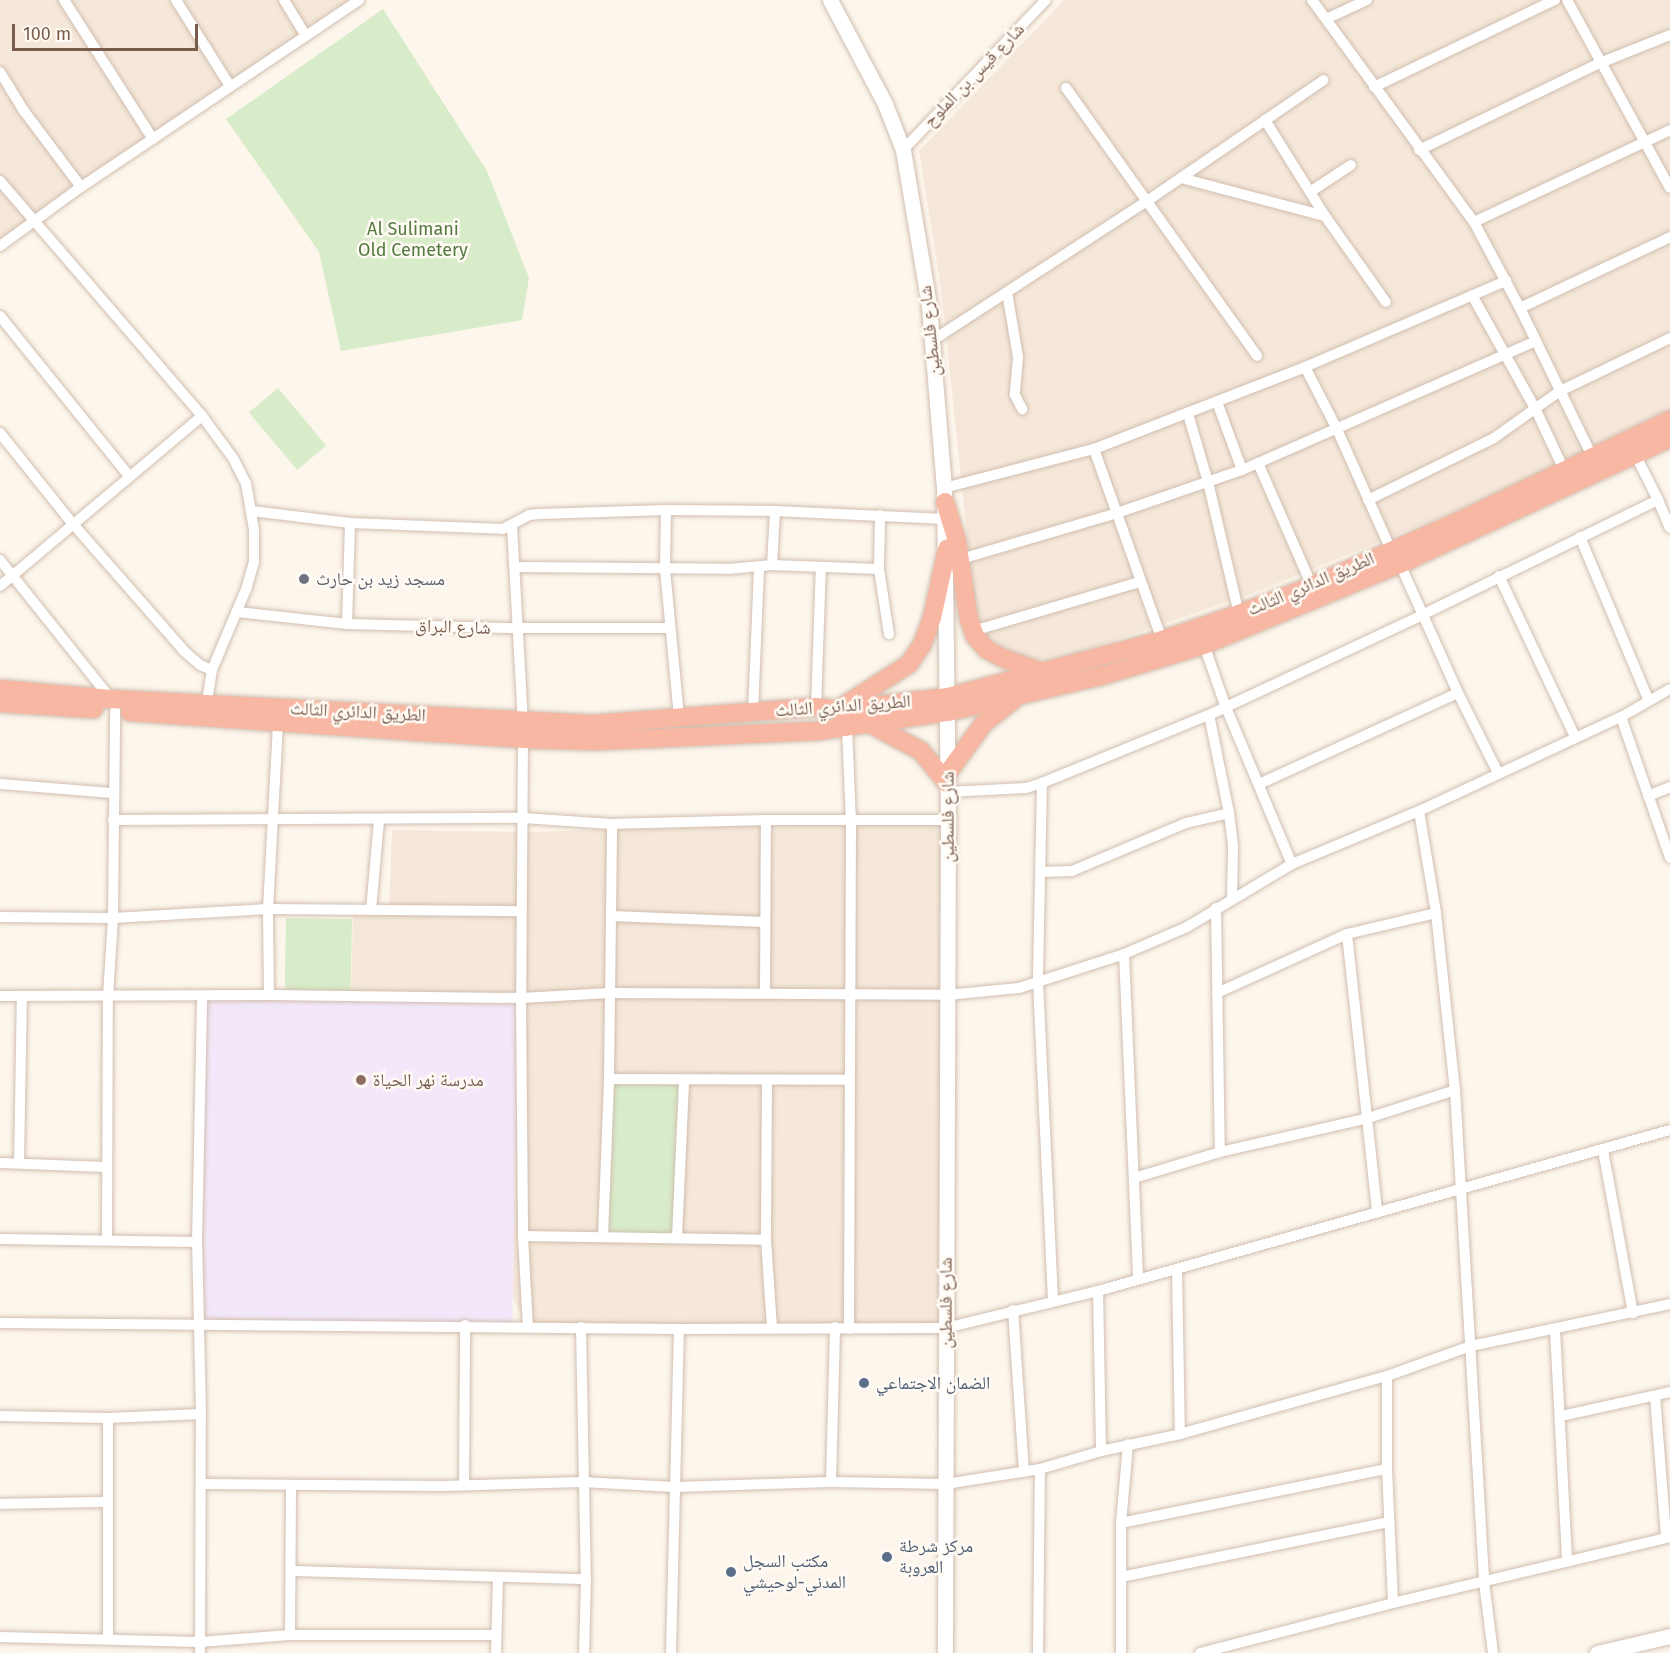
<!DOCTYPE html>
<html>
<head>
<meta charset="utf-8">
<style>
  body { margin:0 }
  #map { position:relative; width:1670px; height:1653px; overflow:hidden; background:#fdf6ec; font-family:"Fira Sans","Noto Naskh Arabic",sans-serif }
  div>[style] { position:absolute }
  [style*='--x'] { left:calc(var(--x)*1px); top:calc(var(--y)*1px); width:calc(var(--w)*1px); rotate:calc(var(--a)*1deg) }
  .residential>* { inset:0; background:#f5e8da }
  .education>* { inset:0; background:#f3e8fa; transform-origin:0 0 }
  .green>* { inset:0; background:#d8ecc9; transform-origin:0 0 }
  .roads { filter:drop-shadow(0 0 2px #d1beb0) drop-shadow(0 0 2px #d1beb0) }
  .street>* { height:10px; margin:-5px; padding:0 5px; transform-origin:5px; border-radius:5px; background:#fff }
  .secondary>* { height:15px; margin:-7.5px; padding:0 7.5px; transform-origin:7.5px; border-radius:7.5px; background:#fff }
  .highway>* { height:18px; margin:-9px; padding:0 9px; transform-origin:9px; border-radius:9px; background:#f7b7a3 }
  .dots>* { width:16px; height:16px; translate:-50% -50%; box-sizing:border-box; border:3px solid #fffaf3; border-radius:50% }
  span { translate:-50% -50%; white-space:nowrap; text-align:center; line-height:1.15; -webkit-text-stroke:5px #fffaf3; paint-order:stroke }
  .street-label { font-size:18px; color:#7a5c4d }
  .park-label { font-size:18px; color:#537a41 }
  .worship-label { font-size:18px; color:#5b616d }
  .left { translate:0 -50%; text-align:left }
  .education-label { font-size:18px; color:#785e54 }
  .service-label { font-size:18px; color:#4e5e75 }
  .scale { position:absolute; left:12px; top:24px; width:186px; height:27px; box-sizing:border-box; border:3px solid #7a5c4d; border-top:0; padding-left:8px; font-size:18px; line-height:21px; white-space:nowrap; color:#7a5c4d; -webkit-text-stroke:4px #fffaf3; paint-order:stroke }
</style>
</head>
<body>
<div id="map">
  <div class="residential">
    <i style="clip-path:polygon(0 0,359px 0,0 246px)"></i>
    <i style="clip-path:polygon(1064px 0,1670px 0,1670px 419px,1593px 455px,1251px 594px,1051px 662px,1020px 657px,984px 635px,973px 592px,941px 289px,919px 151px)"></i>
    <i style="clip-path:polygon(948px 821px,946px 1328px,528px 1327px,351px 992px,353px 912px,389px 912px,392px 830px,524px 832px)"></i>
  </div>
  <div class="education">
    <i style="left:204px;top:998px;width:314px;height:323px;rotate:1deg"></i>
  </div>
  <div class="green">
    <i style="clip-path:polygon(383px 9px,487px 171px,529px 278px,522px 320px,341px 351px,319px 252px,226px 119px)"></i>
    <i style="left:278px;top:388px;width:75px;height:38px;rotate:50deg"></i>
    <i style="left:286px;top:918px;width:66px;height:72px;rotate:1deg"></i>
    <i style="left:609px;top:1079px;width:75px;height:158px;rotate:1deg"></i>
  </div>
  <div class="roads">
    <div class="street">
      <i style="--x:64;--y:0;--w:165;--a:57.4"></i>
      <i style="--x:176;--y:0;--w:102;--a:57.9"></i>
      <i style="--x:284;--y:0;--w:42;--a:58.6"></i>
      <i style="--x:1312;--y:0;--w:275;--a:53.9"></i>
      <i style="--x:1474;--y:222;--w:98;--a:61.9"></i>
      <i style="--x:1520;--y:308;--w:165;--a:64.1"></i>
      <i style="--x:1567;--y:0;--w:214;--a:61.3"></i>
      <i style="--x:1326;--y:19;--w:45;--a:-24.9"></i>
      <i style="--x:0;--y:72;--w:46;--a:58.4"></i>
      <i style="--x:24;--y:111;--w:95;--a:53.1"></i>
      <i style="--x:1374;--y:87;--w:201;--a:-25.7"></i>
      <i style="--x:1066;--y:88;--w:329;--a:54.5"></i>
      <i style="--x:1265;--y:120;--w:113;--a:58"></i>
      <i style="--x:1325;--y:216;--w:105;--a:54.7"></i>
      <i style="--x:903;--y:150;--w:207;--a:-46.4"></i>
      <i style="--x:1419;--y:150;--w:201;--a:-25.7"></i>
      <i style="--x:1600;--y:63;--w:75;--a:-21.8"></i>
      <i style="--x:1181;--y:178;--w:149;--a:14.8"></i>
      <i style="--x:0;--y:181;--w:310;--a:49.3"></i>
      <i style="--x:202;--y:416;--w:52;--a:53.6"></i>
      <i style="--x:233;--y:458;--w:28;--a:63"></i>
      <i style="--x:246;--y:483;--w:48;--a:80.3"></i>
      <i style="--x:254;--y:530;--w:32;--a:90"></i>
      <i style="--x:254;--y:562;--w:26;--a:106"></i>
      <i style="--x:247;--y:587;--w:90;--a:112.9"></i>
      <i style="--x:212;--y:670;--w:33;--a:99"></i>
      <i style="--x:1310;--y:192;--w:49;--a:-33.4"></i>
      <i style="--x:1474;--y:222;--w:217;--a:-25.1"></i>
      <i style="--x:0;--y:246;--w:100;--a:-36.1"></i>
      <i style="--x:81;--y:187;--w:335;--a:-33.9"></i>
      <i style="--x:1007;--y:292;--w:66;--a:80.4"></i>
      <i style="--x:1018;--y:357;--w:38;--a:95"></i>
      <i style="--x:1015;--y:395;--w:16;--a:63"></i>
      <i style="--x:1472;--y:295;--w:129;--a:60.9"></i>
      <i style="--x:1535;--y:408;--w:68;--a:64.9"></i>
      <i style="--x:1520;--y:308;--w:166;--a:-25.3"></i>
      <i style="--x:0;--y:316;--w:206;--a:51.1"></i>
      <i style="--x:933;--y:340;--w:255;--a:-33"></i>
      <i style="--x:1147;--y:201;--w:214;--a:-34.4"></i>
      <i style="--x:1305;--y:367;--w:68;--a:62.7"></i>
      <i style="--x:1336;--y:427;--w:135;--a:65.9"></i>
      <i style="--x:1217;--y:402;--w:72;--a:69.8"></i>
      <i style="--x:1188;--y:414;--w:71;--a:73.6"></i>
      <i style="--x:1208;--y:482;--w:136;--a:76.8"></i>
      <i style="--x:0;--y:433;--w:117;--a:51.3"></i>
      <i style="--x:73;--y:524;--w:169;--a:48.8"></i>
      <i style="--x:184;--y:651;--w:21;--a:41"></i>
      <i style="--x:200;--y:665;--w:13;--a:23"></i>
      <i style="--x:1094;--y:449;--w:203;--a:70.4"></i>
      <i style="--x:1635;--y:454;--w:51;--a:63.4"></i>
      <i style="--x:1258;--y:463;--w:134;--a:66.3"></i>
      <i style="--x:944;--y:488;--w:155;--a:-14.6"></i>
      <i style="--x:1094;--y:449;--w:226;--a:-21.2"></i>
      <i style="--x:1305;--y:367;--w:219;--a:-23.2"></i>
      <i style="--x:1368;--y:500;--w:140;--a:-26.2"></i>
      <i style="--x:1494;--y:438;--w:81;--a:-35.5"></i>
      <i style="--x:1560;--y:391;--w:122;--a:-25.7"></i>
      <i style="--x:666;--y:510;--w:59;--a:91"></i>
      <i style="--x:665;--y:569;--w:150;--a:84.6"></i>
      <i style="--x:252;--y:511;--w:99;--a:7"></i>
      <i style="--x:350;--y:523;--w:153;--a:2.2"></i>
      <i style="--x:503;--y:529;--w:30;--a:-28"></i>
      <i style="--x:529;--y:515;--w:10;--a:-6"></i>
      <i style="--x:539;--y:514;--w:127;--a:-1.8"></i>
      <i style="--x:666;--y:510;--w:109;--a:0.5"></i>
      <i style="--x:775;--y:511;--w:170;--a:2.7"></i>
      <i style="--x:512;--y:526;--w:195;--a:86.8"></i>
      <i style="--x:1580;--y:537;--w:176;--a:67.2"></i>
      <i style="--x:961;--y:559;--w:163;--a:-16.4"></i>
      <i style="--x:1117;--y:513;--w:132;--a:-19"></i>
      <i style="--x:1242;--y:470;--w:321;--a:-23.7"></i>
      <i style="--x:0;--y:560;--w:178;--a:51.4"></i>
      <i style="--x:772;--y:565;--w:54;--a:-86.8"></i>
      <i style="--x:516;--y:567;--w:212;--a:0.5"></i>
      <i style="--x:728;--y:569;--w:44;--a:-5.2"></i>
      <i style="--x:772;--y:565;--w:107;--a:2.1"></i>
      <i style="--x:879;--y:569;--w:54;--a:-88.9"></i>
      <i style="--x:879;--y:569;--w:66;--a:81.3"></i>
      <i style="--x:1499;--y:576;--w:178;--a:64.7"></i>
      <i style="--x:0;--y:586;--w:264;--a:-40.1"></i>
      <i style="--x:237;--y:612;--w:111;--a:6.2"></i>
      <i style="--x:347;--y:624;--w:169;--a:1.4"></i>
      <i style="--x:516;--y:628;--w:154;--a:0"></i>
      <i style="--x:347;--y:624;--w:101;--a:-88.3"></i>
      <i style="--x:973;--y:631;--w:174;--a:-16.4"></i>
      <i style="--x:1204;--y:645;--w:64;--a:70.7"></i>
      <i style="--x:1225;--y:705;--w:173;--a:67.2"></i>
      <i style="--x:1458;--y:693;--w:89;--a:63.4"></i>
      <i style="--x:816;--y:707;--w:140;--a:-88"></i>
      <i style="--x:753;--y:712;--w:144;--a:-87.6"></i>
      <i style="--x:1621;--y:717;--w:149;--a:70.8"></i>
      <i style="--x:847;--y:727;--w:95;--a:87.6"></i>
      <i style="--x:851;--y:822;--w:507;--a:90.23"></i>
      <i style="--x:523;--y:739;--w:259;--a:90.4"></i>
      <i style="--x:521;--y:998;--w:238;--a:89.5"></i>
      <i style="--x:523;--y:1236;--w:91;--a:86.9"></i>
      <i style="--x:1042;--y:783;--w:199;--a:91.2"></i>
      <i style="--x:1038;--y:982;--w:320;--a:87.3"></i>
      <i style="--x:0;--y:784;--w:113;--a:4.6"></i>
      <i style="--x:1259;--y:784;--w:219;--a:-24.6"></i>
      <i style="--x:1458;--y:693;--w:141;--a:-114.2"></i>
      <i style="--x:947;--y:792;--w:79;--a:-2.9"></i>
      <i style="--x:1026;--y:788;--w:17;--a:-17"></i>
      <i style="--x:1042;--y:783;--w:180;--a:-22.2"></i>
      <i style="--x:1209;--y:715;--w:235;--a:-25.1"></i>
      <i style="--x:1422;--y:615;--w:263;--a:-26"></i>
      <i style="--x:1658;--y:500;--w:30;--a:67"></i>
      <i style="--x:1648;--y:796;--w:24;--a:-22"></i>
      <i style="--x:1419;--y:811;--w:103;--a:80.5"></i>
      <i style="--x:1436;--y:913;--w:178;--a:83.9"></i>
      <i style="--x:1455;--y:1090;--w:493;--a:86.6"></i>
      <i style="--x:1484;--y:1582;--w:72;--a:82.8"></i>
      <i style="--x:1229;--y:813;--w:35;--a:83"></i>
      <i style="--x:1233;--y:848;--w:50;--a:91.1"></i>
      <i style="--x:113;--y:820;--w:410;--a:-0.3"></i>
      <i style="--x:523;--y:818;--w:89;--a:3.9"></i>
      <i style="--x:612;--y:824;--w:154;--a:-1.5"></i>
      <i style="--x:766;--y:820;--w:182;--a:0"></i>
      <i style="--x:1041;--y:872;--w:31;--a:-2"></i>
      <i style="--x:1072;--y:871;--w:124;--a:-22.8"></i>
      <i style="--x:1186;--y:823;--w:44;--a:-13.1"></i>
      <i style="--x:1229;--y:813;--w:100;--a:-101.5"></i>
      <i style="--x:1216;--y:908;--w:244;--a:89.1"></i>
      <i style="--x:371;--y:910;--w:90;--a:-84.9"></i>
      <i style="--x:611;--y:916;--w:154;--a:2.2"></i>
      <i style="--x:0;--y:917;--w:113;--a:0.5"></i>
      <i style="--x:113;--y:918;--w:155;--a:-3.3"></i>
      <i style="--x:268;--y:909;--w:253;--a:0.5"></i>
      <i style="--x:1347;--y:934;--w:279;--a:83.8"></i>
      <i style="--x:1124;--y:954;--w:325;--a:87.5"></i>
      <i style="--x:765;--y:992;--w:172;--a:-89.7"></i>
      <i style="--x:1217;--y:993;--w:143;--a:-24.4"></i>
      <i style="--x:1347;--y:934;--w:91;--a:-13.3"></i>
      <i style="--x:269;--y:995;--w:86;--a:-90.7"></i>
      <i style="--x:268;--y:909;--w:187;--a:-86.9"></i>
      <i style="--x:0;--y:996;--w:269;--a:-0.2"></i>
      <i style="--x:269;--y:995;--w:252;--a:0.7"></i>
      <i style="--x:521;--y:998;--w:89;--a:-3.2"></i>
      <i style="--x:610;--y:993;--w:337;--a:0.3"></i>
      <i style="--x:947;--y:995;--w:72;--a:-5.6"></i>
      <i style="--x:1019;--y:988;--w:110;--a:-17.9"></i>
      <i style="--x:1124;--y:954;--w:69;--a:-23.2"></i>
      <i style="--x:1187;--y:927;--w:122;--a:-31"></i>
      <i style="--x:1292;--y:864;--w:138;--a:-22.7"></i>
      <i style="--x:1419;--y:811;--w:223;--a:-25"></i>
      <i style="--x:1621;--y:717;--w:56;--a:-29.7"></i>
      <i style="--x:609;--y:1079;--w:239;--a:0.2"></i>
      <i style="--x:767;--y:1080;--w:160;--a:90.4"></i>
      <i style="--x:766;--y:1240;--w:88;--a:86.1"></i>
      <i style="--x:1603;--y:1150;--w:166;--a:79.6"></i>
      <i style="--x:0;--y:1163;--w:106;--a:2.2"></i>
      <i style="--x:19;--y:1163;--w:166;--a:-89"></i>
      <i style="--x:1134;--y:1178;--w:90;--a:-16.8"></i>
      <i style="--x:1220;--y:1152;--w:152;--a:-12.9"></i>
      <i style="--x:1368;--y:1118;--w:91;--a:-17.8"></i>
      <i style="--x:523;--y:1236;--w:243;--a:0.9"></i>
      <i style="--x:603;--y:1237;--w:158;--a:-87.8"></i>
      <i style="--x:609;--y:1079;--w:255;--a:-89.3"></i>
      <i style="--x:677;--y:1237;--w:157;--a:-87.4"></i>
      <i style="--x:0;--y:1239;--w:197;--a:0.9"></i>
      <i style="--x:107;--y:1240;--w:244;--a:-89.8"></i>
      <i style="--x:108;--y:996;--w:78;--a:-86.3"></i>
      <i style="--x:113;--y:918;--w:207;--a:-89.4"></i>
      <i style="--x:1177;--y:1269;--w:165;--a:89"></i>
      <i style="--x:1098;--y:1291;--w:160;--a:88.9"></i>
      <i style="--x:1013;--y:1310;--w:162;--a:86.1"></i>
      <i style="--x:0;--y:1323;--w:679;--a:0.51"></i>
      <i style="--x:679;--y:1329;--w:267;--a:-0.2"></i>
      <i style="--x:946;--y:1328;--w:156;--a:-13.7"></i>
      <i style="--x:1098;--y:1291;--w:594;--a:-15.72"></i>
      <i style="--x:581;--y:1327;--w:252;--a:88.9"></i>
      <i style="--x:586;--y:1579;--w:74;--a:91.5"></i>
      <i style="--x:1555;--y:1330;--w:232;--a:87"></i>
      <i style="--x:1387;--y:1376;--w:93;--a:90"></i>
      <i style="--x:1387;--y:1469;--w:134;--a:87.4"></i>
      <i style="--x:1655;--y:1396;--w:141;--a:85.5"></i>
      <i style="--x:0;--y:1416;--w:108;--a:1.1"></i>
      <i style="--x:108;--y:1418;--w:93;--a:-2.5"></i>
      <i style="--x:1561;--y:1416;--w:112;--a:-12.4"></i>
      <i style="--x:108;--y:1418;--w:220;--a:90"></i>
      <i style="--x:831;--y:1482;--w:155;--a:-88.5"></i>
      <i style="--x:201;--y:1484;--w:242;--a:0.5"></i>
      <i style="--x:443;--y:1486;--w:139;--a:-1.6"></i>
      <i style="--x:582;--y:1482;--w:93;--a:3.1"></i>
      <i style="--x:675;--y:1487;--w:156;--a:-1.8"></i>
      <i style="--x:831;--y:1482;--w:115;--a:1"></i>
      <i style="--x:946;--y:1484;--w:95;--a:-9.1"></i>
      <i style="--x:1040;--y:1469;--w:64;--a:-16.4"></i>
      <i style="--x:1101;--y:1451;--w:81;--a:-12.1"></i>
      <i style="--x:1180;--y:1434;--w:215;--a:-15.7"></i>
      <i style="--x:1387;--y:1376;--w:89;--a:-19.7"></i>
      <i style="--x:1471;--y:1346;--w:203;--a:-11.9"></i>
      <i style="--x:464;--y:1485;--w:160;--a:-89.6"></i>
      <i style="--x:0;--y:1504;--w:108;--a:-1.1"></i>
      <i style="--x:1121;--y:1523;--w:271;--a:-11.5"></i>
      <i style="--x:291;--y:1571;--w:295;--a:1.6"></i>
      <i style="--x:1121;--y:1577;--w:274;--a:-11.6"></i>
      <i style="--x:290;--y:1635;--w:150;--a:-89.6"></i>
      <i style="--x:0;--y:1637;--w:200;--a:1.4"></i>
      <i style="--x:200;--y:1642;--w:90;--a:-4.4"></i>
      <i style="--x:290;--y:1635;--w:206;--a:0"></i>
      <i style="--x:200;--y:1653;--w:239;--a:-89.8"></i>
      <i style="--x:201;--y:1414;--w:172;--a:-91.3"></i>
      <i style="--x:197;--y:1242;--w:246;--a:-88.8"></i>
      <i style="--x:496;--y:1653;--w:76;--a:-88.5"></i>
      <i style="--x:671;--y:1653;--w:324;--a:-88.6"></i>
      <i style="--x:1038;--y:1653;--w:184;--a:-89.4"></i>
      <i style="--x:1121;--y:1653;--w:130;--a:-90"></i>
      <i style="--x:1121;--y:1523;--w:79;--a:-84.9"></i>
      <i style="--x:1200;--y:1653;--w:199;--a:-14.5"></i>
      <i style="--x:1393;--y:1603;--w:285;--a:-13.4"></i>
    </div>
    <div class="secondary">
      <i style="--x:830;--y:0;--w:118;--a:62.1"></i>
      <i style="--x:885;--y:104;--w:49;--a:68.6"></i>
      <i style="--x:903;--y:150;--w:158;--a:80.5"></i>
      <i style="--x:929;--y:306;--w:183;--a:85.3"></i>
      <i style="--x:944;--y:488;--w:332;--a:89.3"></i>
      <i style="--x:948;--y:820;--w:833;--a:90.21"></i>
      <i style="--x:1597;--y:1653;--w:75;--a:-13.1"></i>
    </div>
    <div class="highway">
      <i style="--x:945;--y:502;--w:41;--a:72.9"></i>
      <i style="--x:957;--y:541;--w:79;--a:81.3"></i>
      <i style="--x:969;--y:619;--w:18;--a:71"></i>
      <i style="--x:975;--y:636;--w:17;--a:50"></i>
      <i style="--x:986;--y:649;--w:21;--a:28"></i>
      <i style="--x:1005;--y:659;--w:41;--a:19.7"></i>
      <i style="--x:0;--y:689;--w:111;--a:5.1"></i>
      <i style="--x:111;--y:699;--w:484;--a:3"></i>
      <i style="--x:594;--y:724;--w:223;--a:-4.4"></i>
      <i style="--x:816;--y:707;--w:22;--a:8"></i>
      <i style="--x:838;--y:710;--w:111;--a:-6.7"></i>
      <i style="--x:948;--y:697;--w:221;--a:-14.9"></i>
      <i style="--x:1162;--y:640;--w:81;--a:-18.7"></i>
      <i style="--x:1239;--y:614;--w:78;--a:-21"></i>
      <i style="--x:1312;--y:586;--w:161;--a:-23.9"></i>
      <i style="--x:1459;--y:521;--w:234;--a:-25.6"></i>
      <i style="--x:0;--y:703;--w:94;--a:3.7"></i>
      <i style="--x:842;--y:707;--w:80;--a:-32.7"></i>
      <i style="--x:909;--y:664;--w:23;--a:-56"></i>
      <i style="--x:922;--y:645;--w:29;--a:-70"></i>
      <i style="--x:932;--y:618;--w:71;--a:-77.7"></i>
      <i style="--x:130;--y:712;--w:394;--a:3.9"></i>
      <i style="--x:523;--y:739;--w:74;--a:1.5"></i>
      <i style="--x:597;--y:741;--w:220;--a:-2.6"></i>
      <i style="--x:817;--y:731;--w:132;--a:-8.3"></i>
      <i style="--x:948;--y:712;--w:161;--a:-13.3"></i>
      <i style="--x:1105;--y:675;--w:103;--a:-16.9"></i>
      <i style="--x:1204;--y:645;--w:212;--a:-22.5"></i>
      <i style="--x:1400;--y:564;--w:298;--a:-25"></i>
      <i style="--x:869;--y:723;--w:59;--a:28.3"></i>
      <i style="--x:921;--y:751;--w:41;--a:50.9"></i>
      <i style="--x:947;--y:774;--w:63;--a:-54"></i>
      <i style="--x:984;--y:723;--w:37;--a:-38"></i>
    </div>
  </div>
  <div class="dots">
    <i style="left:304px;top:579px;background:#6b7280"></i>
    <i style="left:361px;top:1080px;background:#8d6e63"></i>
    <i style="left:864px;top:1383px;background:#5c6f8a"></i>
    <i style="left:887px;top:1557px;background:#5c6f8a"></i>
    <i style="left:731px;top:1572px;background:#5c6f8a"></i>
  </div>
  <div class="street-label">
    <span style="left:974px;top:75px;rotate:-46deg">شارع قيس بن الملوح</span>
    <span style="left:930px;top:331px;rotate:-96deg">شارع فلسطين</span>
    <span style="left:1311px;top:584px;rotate:-23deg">الطريق الدائري الثالث</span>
    <span style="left:453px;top:627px;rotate:2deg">شارع البراق</span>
    <span style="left:843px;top:706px;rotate:-4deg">الطريق الدائري الثالث</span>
    <span style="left:358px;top:712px;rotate:3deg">الطريق الدائري الثالث</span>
    <span style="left:948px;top:817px;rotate:-90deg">شارع فلسطين</span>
    <span style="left:946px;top:1303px;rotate:-90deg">شارع فلسطين</span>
  </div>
  <div class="park-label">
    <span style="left:413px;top:240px">Al Sulimani<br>Old Cemetery</span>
  </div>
  <div class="worship-label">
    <span class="left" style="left:316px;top:579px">مسجد زيد بن حارث</span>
  </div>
  <div class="education-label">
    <span class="left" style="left:373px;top:1080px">مدرسة نهر الحياة</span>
  </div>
  <div class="service-label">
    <span class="left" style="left:876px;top:1383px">الضمان الاجتماعي</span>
    <span class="left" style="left:899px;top:1557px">مركز شرطة<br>العروبة</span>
    <span class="left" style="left:743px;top:1572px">مكتب السجل<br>المدني-لوحيشي</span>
  </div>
  <div class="scale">100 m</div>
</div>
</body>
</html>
